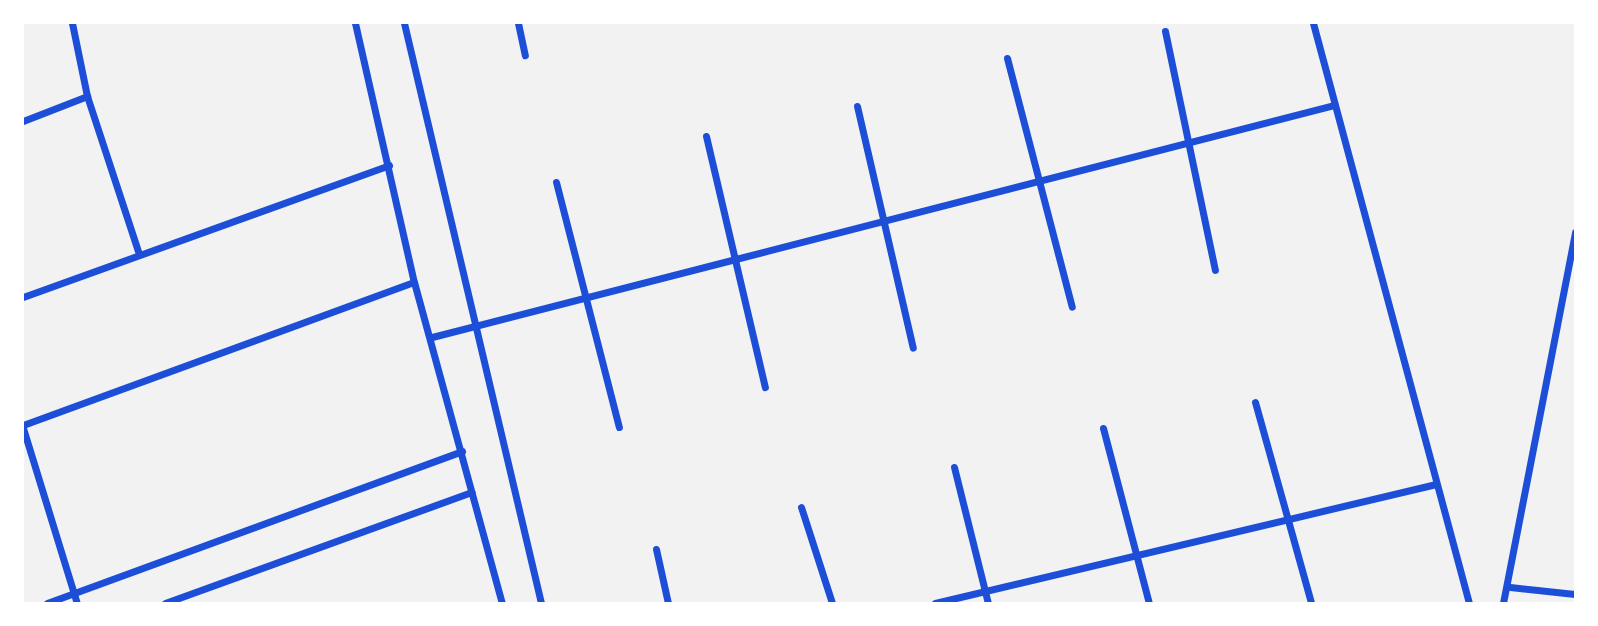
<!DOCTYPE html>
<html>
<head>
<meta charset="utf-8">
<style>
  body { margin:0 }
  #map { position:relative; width:1598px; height:626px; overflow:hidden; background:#f2f2f2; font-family:"PT Sans",sans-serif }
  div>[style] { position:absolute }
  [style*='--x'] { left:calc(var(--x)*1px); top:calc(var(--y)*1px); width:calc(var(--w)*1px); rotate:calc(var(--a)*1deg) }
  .minor>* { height:7px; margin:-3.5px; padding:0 3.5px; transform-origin:3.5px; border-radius:3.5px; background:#1d4ed8 }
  span { translate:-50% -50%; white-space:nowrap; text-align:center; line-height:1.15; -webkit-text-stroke:7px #fff; paint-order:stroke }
  .frame { position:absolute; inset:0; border:24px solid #fff; pointer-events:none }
</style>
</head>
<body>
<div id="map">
  <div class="minor">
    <i style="--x:72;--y:23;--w:75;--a:78.4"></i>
    <i style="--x:87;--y:96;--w:163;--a:71.8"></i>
    <i style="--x:355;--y:23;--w:266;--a:77.2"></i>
    <i style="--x:414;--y:282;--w:333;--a:74.7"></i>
    <i style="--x:404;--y:23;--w:596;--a:76.71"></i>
    <i style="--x:518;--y:23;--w:33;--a:78"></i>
    <i style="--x:1313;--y:23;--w:601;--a:74.95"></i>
    <i style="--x:1165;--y:31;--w:244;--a:78.2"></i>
    <i style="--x:1007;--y:58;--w:257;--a:75.4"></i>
    <i style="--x:857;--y:106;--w:248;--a:77"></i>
    <i style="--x:23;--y:121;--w:69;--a:-21.3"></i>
    <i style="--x:706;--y:136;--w:258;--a:76.8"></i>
    <i style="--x:556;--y:182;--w:253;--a:75.6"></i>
    <i style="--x:23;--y:297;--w:389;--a:-19.8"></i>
    <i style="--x:432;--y:337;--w:931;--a:-14.42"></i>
    <i style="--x:1255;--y:402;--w:209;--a:74.4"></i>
    <i style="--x:23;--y:425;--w:416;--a:-20.1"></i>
    <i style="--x:23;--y:428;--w:183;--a:72.9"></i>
    <i style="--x:1103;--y:428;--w:181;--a:75.3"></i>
    <i style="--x:954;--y:467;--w:140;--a:76"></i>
    <i style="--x:801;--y:507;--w:101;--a:72.1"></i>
    <i style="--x:656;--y:549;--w:55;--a:77.5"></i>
    <i style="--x:1510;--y:587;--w:65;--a:6.1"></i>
    <i style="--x:47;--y:603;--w:442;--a:-20.1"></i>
    <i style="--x:165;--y:603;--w:326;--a:-19.9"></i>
    <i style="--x:935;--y:603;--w:515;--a:-13.36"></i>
    <i style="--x:1503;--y:603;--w:378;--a:-79"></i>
  </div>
  <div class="frame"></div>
</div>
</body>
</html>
